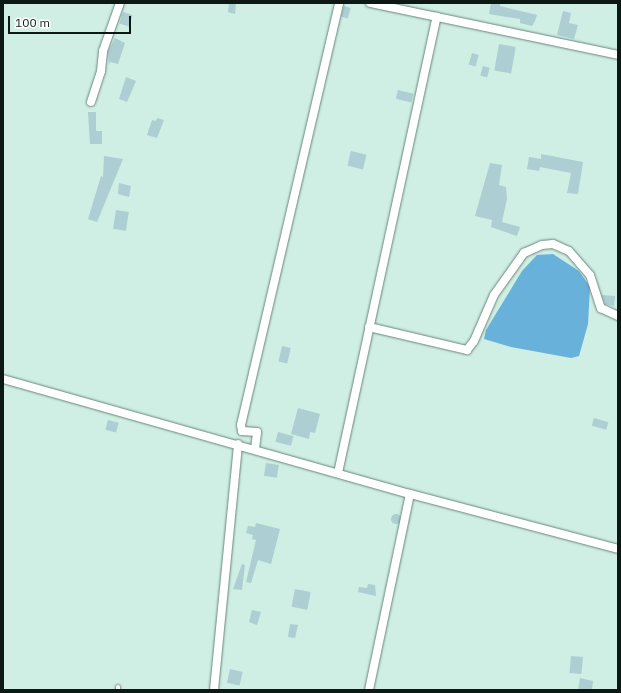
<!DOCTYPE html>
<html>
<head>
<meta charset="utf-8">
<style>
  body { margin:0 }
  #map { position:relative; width:621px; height:693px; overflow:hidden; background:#cfeee4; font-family:"IBM Plex Sans",sans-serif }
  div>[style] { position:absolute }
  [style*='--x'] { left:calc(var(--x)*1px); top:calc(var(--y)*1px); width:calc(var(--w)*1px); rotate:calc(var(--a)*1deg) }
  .water>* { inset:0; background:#68b1da }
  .building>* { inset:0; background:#adced2; transform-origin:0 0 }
  .round { border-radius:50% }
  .roads { filter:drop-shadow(0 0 1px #68857c) drop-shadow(0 0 1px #68857c) }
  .service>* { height:4px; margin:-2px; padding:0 2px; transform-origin:2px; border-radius:2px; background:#fff }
  .minor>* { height:8px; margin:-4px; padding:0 4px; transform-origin:4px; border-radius:4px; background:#fff }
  span { translate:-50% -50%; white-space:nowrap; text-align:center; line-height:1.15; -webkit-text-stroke:3px #fff; paint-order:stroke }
  .frame { position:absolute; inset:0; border:4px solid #0d1815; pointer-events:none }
  .scale { position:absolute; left:8px; top:16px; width:123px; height:18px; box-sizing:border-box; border:2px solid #0d1815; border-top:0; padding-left:5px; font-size:12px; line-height:14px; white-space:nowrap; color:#0d1815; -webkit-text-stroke:3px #fff; paint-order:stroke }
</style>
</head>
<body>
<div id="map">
  <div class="water">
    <i style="clip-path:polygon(553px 254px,579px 271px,590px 287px,588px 324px,579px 356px,571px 358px,511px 347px,484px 339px,486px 330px,522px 271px,537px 255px)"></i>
  </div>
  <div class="building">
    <i style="clip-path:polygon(229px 3px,236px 3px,235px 14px,228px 12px)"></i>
    <i style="clip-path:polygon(491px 3px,500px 3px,500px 6px,537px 15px,535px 21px,532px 26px,520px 23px,520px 19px,489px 14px)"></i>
    <i style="left:344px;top:6px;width:7px;height:11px;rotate:16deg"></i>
    <i style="clip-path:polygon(563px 11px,571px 13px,569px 23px,578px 25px,574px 39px,557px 35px)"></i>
    <i style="left:123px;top:12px;width:10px;height:12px;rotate:17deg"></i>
    <i style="clip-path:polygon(115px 38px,125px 43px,118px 64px,110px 62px,109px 65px,108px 52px)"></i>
    <i style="left:499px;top:44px;width:17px;height:27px;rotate:10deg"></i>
    <i style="left:472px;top:53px;width:7px;height:12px;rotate:16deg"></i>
    <i style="left:483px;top:66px;width:7px;height:10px;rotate:16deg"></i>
    <i style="clip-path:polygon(126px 77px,136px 81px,127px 102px,119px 99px)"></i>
    <i style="left:398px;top:90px;width:16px;height:9px;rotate:14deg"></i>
    <i style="clip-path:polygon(88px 112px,96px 112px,96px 131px,102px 131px,102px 144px,90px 144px)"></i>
    <i style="clip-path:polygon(157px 118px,164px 120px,157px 138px,147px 135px,152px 120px,156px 121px)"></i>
    <i style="left:351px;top:151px;width:16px;height:15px;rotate:14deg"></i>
    <i style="clip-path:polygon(541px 154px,583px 162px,578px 194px,567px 193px,571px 173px,540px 167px,539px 171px,527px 169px,529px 157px,541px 159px)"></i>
    <i style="clip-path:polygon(104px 156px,123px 159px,97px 222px,88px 219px,101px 176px,103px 177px)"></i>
    <i style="clip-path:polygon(490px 163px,502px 165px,499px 185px,506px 187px,507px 199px,502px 222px,520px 227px,517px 236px,491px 227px,492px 220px,475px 216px)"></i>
    <i style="clip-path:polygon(119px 183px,131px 186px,129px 197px,118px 194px)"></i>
    <i style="left:116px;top:210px;width:13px;height:19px;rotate:9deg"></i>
    <i style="clip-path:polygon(602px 295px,615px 296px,614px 306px,605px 304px)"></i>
    <i style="left:282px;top:346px;width:9px;height:16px;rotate:13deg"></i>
    <i style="clip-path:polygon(298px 408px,320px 414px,315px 433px,310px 432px,309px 439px,291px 434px)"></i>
    <i style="left:594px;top:418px;width:15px;height:8px;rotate:16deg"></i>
    <i style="left:108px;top:420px;width:11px;height:10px;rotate:15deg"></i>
    <i style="left:278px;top:432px;width:16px;height:10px;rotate:15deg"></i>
    <i style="left:266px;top:463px;width:13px;height:13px;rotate:9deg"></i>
    <i class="round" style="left:391px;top:514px;width:10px;height:10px"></i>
    <i style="clip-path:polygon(256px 523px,280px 529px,271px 564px,258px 560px,251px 583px,246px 582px,256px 540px,252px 539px,253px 535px,246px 533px,248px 526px,255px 527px)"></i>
    <i style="clip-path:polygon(242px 564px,245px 565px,242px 590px,233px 589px)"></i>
    <i style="clip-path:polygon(368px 584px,375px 585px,376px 596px,358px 592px,359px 587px,367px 588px)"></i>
    <i style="left:295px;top:589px;width:16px;height:18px;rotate:11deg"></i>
    <i style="clip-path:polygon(252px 610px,261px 612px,257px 625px,249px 622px)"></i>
    <i style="clip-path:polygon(290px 624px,298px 625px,295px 638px,288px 637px)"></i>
    <i style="left:571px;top:656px;width:12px;height:17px;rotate:5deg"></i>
    <i style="left:230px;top:669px;width:13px;height:14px;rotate:13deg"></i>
    <i style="clip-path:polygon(580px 678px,593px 681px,592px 690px,578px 690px)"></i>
  </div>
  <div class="roads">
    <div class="service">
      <i style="--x:118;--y:690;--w:3;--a:-90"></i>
    </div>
    <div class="minor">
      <i style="--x:370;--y:3;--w:253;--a:11.8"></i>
      <i style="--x:91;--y:102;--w:33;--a:-72"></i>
      <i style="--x:101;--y:71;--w:20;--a:-84"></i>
      <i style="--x:103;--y:51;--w:51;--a:-70.5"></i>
      <i style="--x:369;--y:327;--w:101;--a:13.2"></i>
      <i style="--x:467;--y:350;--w:11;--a:-52"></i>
      <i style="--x:474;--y:341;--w:50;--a:-66.5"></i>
      <i style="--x:494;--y:295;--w:52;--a:-54.5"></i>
      <i style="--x:524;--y:253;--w:20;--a:-24"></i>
      <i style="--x:542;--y:245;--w:11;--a:-5"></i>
      <i style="--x:553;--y:244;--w:17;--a:24"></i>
      <i style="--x:569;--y:251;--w:32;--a:49"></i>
      <i style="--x:590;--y:275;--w:35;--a:72"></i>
      <i style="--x:601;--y:308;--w:19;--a:25"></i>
      <i style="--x:3;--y:379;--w:423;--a:15.8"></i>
      <i style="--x:410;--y:494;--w:215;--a:14.8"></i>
      <i style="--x:255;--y:449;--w:17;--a:-83"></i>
      <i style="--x:257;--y:432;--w:15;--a:-176"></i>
      <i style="--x:242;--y:431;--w:6;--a:-99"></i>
      <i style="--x:241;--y:425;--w:433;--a:-76.9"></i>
      <i style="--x:338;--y:473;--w:467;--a:-77.8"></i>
      <i style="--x:214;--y:690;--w:247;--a:-84.4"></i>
      <i style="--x:369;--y:690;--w:200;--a:-78.2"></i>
    </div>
  </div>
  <div class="frame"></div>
  <div class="scale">100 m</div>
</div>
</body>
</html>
